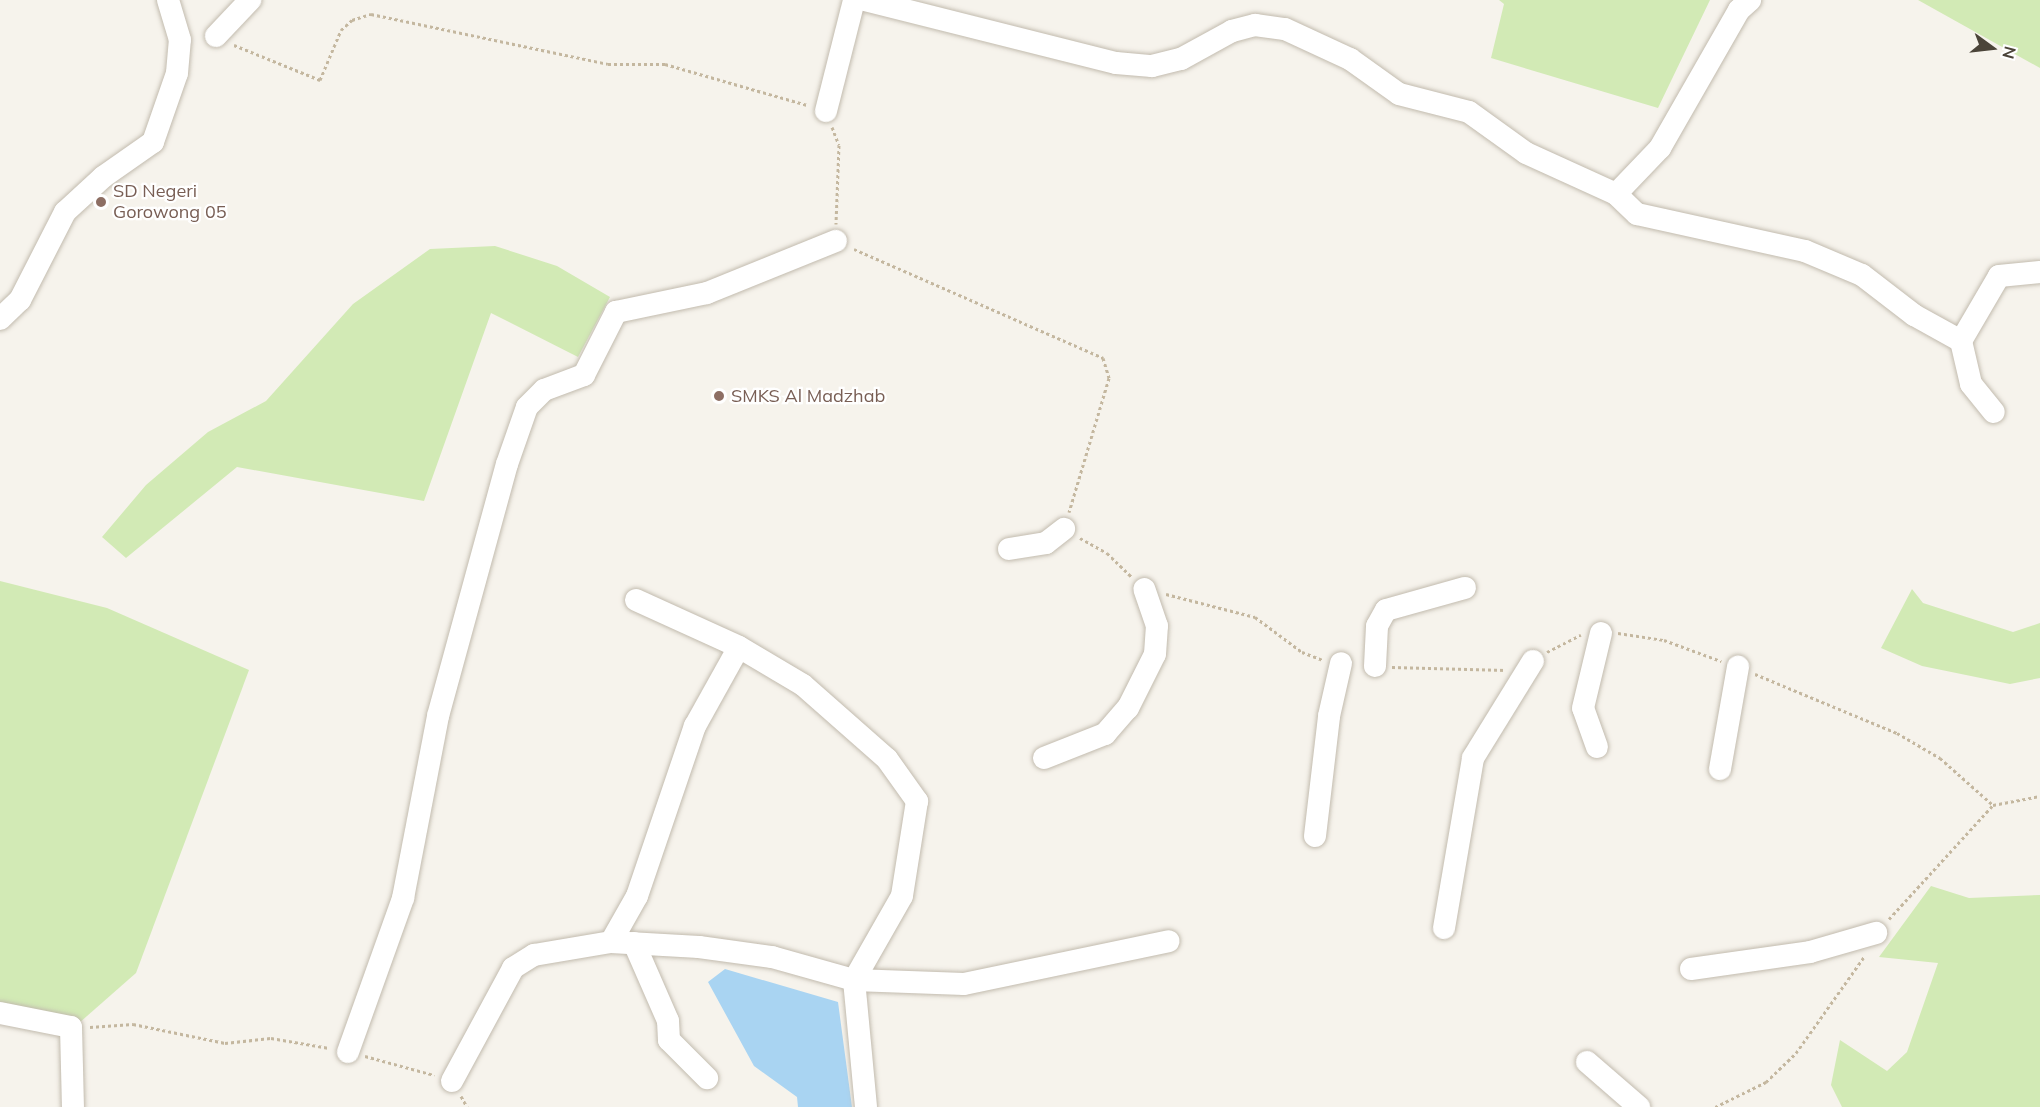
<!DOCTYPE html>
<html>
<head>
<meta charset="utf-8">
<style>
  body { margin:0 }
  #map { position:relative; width:2040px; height:1107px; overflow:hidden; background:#f6f3ec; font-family:Mulish,sans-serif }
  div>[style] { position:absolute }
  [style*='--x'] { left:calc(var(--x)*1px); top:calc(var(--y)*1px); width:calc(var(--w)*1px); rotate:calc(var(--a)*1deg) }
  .green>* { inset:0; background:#d2eab5 }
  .water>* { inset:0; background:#a9d4f2 }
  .path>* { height:3px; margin-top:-1.5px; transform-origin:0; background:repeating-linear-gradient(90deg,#c4b79f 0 3px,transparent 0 6px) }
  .roads { filter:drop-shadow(0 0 2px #c2bbae) drop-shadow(0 0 2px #c2bbae) }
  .minor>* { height:22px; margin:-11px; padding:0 11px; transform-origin:11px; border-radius:11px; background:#fff }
  .dots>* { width:16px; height:16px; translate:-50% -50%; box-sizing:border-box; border:3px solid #fff; border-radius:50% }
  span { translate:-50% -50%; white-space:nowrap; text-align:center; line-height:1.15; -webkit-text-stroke:4.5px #fff; paint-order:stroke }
  .education-label { font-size:18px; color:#785e54 }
  .left { translate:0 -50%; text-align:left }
  .north { position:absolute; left:1962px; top:18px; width:60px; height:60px; -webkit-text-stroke:4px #fff; paint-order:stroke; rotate:105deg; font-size:16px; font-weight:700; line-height:24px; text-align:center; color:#4b4439 }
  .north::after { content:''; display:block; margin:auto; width:21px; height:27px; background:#4b4439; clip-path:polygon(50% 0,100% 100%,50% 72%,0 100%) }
</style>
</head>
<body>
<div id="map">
  <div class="green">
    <i style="clip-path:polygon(1499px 0,1710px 0,1658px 108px,1491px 58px,1504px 4px)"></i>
    <i style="clip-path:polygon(1918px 0,2040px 0,2040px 68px)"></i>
    <i style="clip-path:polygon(495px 246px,557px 266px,610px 297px,578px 357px,491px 313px,424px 501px,237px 467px,126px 558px,102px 537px,146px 485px,208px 432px,266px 401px,353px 304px,430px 249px)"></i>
    <i style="clip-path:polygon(0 581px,107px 608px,249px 670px,136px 973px,62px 1038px,0 1006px)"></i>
    <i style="clip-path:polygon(1912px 589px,1923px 603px,2013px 632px,2040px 623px,2040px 678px,2010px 684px,1922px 666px,1881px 648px)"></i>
    <i style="clip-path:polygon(1931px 886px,1969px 898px,2040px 895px,2040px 1107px,1842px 1107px,1831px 1085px,1840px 1040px,1887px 1071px,1907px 1052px,1938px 963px,1879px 957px)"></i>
  </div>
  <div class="water">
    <i style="clip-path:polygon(725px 969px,838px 1002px,852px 1107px,798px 1107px,797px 1097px,754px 1066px,708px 982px)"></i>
  </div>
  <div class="path">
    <i style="--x:234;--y:45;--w:93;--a:22.1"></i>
    <i style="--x:320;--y:80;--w:54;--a:-67.2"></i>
    <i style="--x:341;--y:30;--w:15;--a:-42"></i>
    <i style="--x:352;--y:20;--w:20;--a:-18"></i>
    <i style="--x:371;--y:14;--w:242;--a:11.9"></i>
    <i style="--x:608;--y:64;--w:57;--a:0"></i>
    <i style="--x:665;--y:64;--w:148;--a:16.1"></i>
    <i style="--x:832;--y:127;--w:19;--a:69"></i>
    <i style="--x:839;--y:145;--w:79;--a:92.2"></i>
    <i style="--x:854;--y:249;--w:272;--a:23.6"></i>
    <i style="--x:1103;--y:358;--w:21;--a:73"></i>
    <i style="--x:1109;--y:378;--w:140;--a:106.6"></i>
    <i style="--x:1080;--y:538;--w:31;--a:29"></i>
    <i style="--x:1107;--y:553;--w:35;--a:44"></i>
    <i style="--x:1166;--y:594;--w:92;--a:14.5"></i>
    <i style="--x:1255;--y:617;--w:59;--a:36.7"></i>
    <i style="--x:1302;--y:652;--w:22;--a:21"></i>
    <i style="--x:1618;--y:633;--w:47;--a:8.7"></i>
    <i style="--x:1664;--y:640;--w:61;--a:20.2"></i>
    <i style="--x:1547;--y:652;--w:38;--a:-27"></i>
    <i style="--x:1392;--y:667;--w:114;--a:1.5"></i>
    <i style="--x:1755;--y:674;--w:154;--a:22.6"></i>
    <i style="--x:1897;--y:733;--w:50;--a:30.2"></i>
    <i style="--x:1940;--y:758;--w:71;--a:41.6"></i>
    <i style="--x:1889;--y:919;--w:154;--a:-47.6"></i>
    <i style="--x:1993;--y:805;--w:48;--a:-10.8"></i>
    <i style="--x:90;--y:1027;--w:43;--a:-4"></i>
    <i style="--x:133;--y:1024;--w:94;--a:11.7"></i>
    <i style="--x:225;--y:1043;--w:46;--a:-6.2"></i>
    <i style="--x:271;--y:1038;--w:59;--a:9.8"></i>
    <i style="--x:365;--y:1056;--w:72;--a:15.4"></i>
    <i style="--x:461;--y:1096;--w:13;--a:61"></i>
    <i style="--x:1715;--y:1107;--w:57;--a:-26.1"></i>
    <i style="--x:1766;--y:1082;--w:42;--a:-44"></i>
    <i style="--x:1796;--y:1053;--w:118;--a:-54.7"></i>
  </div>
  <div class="roads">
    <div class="minor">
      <i style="--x:865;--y:0;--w:259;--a:14.1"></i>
      <i style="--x:1116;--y:63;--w:36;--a:5"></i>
      <i style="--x:1152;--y:66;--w:30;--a:-14"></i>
      <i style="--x:1181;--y:59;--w:58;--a:-28.8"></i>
      <i style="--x:1232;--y:31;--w:24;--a:-15"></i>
      <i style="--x:1255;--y:25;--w:30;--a:8"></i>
      <i style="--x:1285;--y:29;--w:72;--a:24.8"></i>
      <i style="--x:1350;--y:59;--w:60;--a:35.5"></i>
      <i style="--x:1399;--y:94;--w:72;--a:14.4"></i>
      <i style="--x:1469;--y:112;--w:70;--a:35.7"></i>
      <i style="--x:1526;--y:153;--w:99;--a:24.5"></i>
      <i style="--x:1616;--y:194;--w:29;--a:44"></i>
      <i style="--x:1637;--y:214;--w:172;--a:12.4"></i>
      <i style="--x:1805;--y:251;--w:62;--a:22.8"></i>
      <i style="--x:1862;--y:275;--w:66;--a:37.6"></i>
      <i style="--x:1914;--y:315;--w:54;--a:29"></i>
      <i style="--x:1961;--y:341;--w:44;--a:76.9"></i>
      <i style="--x:1971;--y:384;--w:36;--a:51"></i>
      <i style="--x:216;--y:36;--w:50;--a:-46.6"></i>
      <i style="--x:826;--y:111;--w:114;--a:-75.8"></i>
      <i style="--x:1616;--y:194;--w:64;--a:-46.3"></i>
      <i style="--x:1660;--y:148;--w:159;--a:-60.2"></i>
      <i style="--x:1739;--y:10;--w:15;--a:-42"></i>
      <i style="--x:0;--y:319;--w:28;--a:-44"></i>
      <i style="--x:20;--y:300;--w:99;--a:-62.9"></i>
      <i style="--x:65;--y:212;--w:52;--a:-42.6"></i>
      <i style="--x:103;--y:177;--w:61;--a:-35"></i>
      <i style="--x:153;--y:142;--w:73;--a:-70.8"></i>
      <i style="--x:177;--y:73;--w:33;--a:-85"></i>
      <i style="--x:180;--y:40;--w:42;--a:-106.7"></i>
      <i style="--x:1961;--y:341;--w:75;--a:-59.7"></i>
      <i style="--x:1999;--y:276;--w:41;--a:-5.6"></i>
      <i style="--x:1009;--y:549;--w:37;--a:-9"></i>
      <i style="--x:1046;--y:543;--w:23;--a:-38"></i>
      <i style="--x:636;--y:600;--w:113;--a:24.5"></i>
      <i style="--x:739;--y:647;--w:74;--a:30.7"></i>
      <i style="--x:803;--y:685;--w:112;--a:41.4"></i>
      <i style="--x:887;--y:759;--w:52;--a:54.5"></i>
      <i style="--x:917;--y:801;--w:96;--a:99"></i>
      <i style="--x:902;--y:896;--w:97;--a:119.7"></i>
      <i style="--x:854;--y:980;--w:110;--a:2.1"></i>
      <i style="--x:964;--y:984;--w:209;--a:-11.8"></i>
      <i style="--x:1375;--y:666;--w:40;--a:-87.1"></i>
      <i style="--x:1377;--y:626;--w:18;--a:-61"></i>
      <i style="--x:1386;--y:610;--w:82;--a:-15.6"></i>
      <i style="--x:1597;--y:747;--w:41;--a:-109.7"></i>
      <i style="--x:1583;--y:708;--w:77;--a:-76.5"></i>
      <i style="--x:1044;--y:758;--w:66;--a:-21.5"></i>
      <i style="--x:1105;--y:734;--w:35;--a:-49"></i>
      <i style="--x:1128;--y:708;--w:60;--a:-63.4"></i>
      <i style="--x:1155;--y:654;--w:28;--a:-86"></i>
      <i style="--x:1157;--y:626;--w:39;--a:-109"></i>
      <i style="--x:1720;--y:769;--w:104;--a:-80"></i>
      <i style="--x:1315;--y:836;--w:121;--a:-83.3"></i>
      <i style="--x:1329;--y:716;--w:54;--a:-77.2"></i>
      <i style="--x:1444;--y:928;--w:172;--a:-80.3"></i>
      <i style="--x:1473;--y:758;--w:114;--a:-58.3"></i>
      <i style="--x:611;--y:942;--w:53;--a:-60.5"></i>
      <i style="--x:637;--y:896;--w:180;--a:-71.2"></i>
      <i style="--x:695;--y:726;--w:90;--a:-60.9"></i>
      <i style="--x:634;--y:943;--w:85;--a:66.4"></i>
      <i style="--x:668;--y:1021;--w:19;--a:87"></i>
      <i style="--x:669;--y:1040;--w:54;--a:45"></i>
      <i style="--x:1691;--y:969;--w:120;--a:-8.1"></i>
      <i style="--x:1810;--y:952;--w:69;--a:-16.1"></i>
      <i style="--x:0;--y:1013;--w:72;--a:11.2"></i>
      <i style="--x:71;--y:1027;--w:80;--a:88.6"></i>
      <i style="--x:348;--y:1052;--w:164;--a:-70.3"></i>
      <i style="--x:403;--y:898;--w:185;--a:-79.1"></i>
      <i style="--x:438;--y:716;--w:261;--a:-74.7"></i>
      <i style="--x:507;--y:464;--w:60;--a:-70.7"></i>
      <i style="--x:527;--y:407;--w:24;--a:-45"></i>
      <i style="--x:544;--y:390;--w:43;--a:-20.6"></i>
      <i style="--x:584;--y:375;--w:71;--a:-63.1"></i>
      <i style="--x:616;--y:312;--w:93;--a:-11.8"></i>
      <i style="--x:707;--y:293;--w:139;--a:-22"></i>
      <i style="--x:1587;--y:1062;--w:69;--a:40.9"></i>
      <i style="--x:452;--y:1081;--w:128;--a:-61.6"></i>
      <i style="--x:513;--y:968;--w:25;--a:-32"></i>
      <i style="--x:534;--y:955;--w:78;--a:-9.6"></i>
      <i style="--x:611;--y:942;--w:88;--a:3.3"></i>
      <i style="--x:699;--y:947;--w:74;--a:7.8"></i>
      <i style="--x:772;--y:957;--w:85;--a:15.7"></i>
      <i style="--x:854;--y:980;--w:128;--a:84.6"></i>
    </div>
  </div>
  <div class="dots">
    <i style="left:101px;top:202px;background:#8d6e63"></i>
    <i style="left:719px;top:396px;background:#8d6e63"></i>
  </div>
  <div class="education-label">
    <span class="left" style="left:113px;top:202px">SD Negeri<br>Gorowong 05</span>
    <span class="left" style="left:731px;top:396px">SMKS Al Madzhab</span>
  </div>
  <div class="north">N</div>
</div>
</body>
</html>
